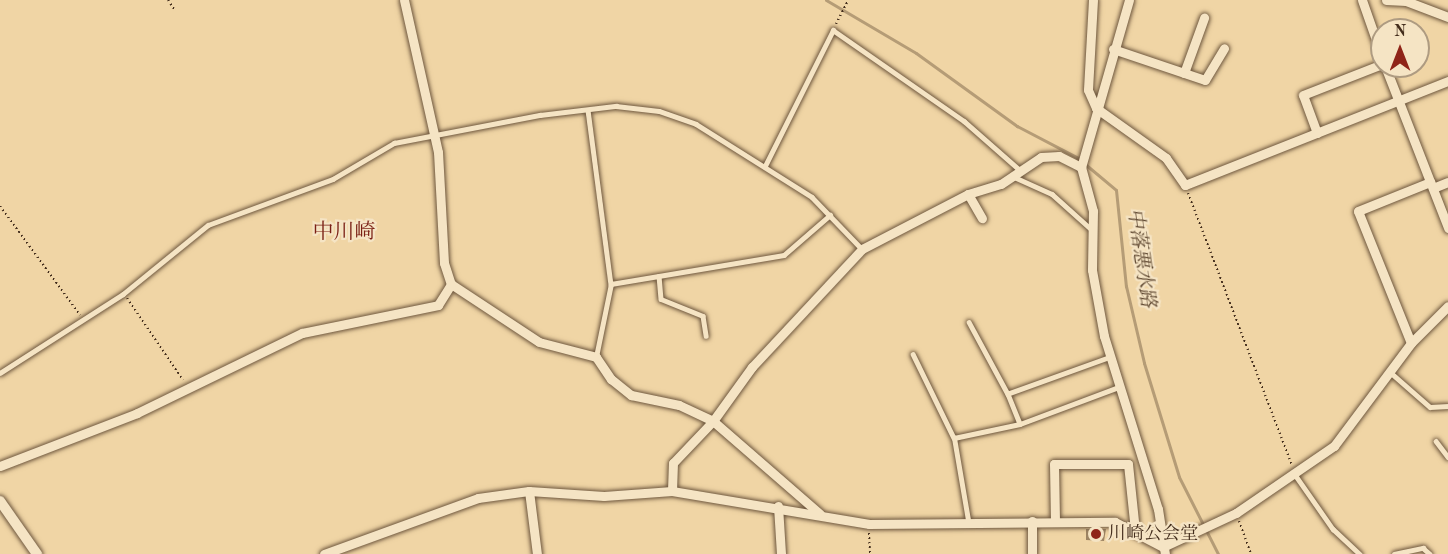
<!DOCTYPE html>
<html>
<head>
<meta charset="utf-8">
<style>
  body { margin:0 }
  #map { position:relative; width:1448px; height:554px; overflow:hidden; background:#f0d5a5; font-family:"Old Standard TT","Noto Serif JP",serif }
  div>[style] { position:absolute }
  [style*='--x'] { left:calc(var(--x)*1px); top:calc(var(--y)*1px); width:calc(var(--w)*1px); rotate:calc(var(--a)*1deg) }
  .stream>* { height:3px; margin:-1.5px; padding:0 1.5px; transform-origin:1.5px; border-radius:1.5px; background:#b59c76 }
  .building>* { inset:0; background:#9d8463 }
  .path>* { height:2px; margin-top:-1px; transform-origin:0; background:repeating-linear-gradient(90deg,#432d1c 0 1.5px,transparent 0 4.5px) }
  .roads { filter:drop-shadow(0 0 2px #6e573e) drop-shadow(0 0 2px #6e573e) }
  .service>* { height:4.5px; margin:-2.25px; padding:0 2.25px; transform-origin:2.25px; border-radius:2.25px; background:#f5e4c4 }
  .minor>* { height:9px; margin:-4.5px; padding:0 4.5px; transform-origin:4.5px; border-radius:4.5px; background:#f5e4c4 }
  .tertiary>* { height:10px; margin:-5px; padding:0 5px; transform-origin:5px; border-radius:5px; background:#f5e4c4 }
  .dots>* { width:16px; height:16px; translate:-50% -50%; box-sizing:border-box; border:3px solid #f5e4c4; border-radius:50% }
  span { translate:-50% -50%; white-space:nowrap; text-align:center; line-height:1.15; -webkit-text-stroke:4.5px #f5e4c4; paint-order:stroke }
  .poi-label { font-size:18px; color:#432d1c }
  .left { translate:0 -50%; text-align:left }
  .water-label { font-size:20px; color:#604932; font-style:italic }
  .quarter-label { font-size:21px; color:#7a1f14 }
  .north { position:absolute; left:1370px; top:18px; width:60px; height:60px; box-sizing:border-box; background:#f5e4c4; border:2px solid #ae9b81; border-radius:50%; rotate:0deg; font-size:16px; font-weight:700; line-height:24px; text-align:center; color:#432d1c }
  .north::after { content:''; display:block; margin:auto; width:21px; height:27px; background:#8f2418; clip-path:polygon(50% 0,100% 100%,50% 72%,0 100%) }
</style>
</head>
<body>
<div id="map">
  <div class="stream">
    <i style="--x:826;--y:0;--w:104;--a:30.5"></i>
    <i style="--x:916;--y:53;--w:125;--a:35.9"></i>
    <i style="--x:1017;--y:126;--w:71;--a:27.6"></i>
    <i style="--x:1085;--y:164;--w:40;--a:40"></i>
    <i style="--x:1116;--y:190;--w:97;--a:84.1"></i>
    <i style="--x:1126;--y:286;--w:79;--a:76.8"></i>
    <i style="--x:1144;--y:363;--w:119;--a:72.9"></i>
    <i style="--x:1179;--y:477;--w:86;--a:63.1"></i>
  </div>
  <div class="building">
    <i style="clip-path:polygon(1086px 529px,1106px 529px,1104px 541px,1086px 540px)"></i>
  </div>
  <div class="path">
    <i style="--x:168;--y:0;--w:11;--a:56"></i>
    <i style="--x:836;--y:24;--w:27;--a:-63"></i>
    <i style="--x:1188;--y:193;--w:291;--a:69.1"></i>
    <i style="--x:0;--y:206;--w:135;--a:53.7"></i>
    <i style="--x:127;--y:298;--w:99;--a:55.7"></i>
    <i style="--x:1239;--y:521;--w:35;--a:70"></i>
    <i style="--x:869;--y:533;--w:21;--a:87"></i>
  </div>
  <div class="roads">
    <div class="service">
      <i style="--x:588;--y:110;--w:176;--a:82.5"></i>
      <i style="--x:611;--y:284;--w:175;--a:-9.5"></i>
      <i style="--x:784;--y:255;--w:61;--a:-41"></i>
      <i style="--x:765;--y:166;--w:152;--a:-63.4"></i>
      <i style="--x:833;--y:30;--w:160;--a:34.8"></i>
      <i style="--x:964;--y:121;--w:74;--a:41.2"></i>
      <i style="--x:1012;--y:176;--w:44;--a:24.2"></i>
      <i style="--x:1052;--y:194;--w:52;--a:41.9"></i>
      <i style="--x:659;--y:276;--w:23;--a:85"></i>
      <i style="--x:661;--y:299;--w:45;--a:22"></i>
      <i style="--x:703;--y:316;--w:20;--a:81"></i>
      <i style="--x:969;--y:322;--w:82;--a:61.6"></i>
      <i style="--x:913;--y:354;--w:93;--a:64"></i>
      <i style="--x:596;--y:357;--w:75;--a:-78.4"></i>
      <i style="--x:1111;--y:357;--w:109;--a:160.2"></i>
      <i style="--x:1008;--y:394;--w:32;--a:68"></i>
      <i style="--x:1020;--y:424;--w:106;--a:-20.5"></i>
      <i style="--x:1390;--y:372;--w:53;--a:41.2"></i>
      <i style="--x:1430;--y:407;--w:18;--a:-3"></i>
      <i style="--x:0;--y:373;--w:146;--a:-32.7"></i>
      <i style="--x:123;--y:294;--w:109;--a:-39.1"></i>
      <i style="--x:208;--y:225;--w:133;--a:-20.2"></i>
      <i style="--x:333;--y:179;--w:71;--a:-30.5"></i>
      <i style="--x:394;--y:143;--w:149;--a:-10.9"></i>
      <i style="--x:540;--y:115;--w:77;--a:-6.8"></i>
      <i style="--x:616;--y:106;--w:43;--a:6.6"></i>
      <i style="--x:659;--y:111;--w:39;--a:19"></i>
      <i style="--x:696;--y:124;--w:137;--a:32.2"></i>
      <i style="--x:812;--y:197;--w:72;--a:46.1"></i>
      <i style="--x:1436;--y:441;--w:20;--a:53"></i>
      <i style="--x:1296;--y:476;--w:65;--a:55.1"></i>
      <i style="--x:1333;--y:529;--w:37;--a:43"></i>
      <i style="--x:968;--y:520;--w:83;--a:-99.7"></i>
      <i style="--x:954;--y:438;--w:67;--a:-12"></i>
      <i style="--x:1394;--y:554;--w:30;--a:-12"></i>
      <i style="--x:1423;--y:548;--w:9;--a:41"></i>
    </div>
    <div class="minor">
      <i style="--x:404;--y:0;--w:156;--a:77.4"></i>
      <i style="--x:438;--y:152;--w:111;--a:86.9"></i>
      <i style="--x:444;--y:263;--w:22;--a:72"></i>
      <i style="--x:451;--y:284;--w:105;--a:33.4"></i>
      <i style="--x:539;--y:342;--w:59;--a:14.7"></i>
      <i style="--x:596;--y:357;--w:27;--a:56"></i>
      <i style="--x:611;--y:379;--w:26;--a:39"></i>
      <i style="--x:631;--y:395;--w:49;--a:11.8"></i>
      <i style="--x:679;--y:405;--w:38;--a:25"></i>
      <i style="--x:713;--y:421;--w:67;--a:-54.2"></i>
      <i style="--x:752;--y:367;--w:161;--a:-47"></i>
      <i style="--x:862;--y:249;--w:119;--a:-27.4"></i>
      <i style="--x:968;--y:194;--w:34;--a:-17"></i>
      <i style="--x:1001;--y:184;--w:48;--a:-34"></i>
      <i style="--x:1041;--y:157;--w:18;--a:-3"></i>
      <i style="--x:1059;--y:156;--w:25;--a:27"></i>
      <i style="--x:1093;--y:0;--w:90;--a:93.2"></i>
      <i style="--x:1088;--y:90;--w:20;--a:66"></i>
      <i style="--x:1096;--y:108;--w:86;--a:35.5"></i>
      <i style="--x:1166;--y:158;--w:33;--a:55"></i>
      <i style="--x:1185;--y:185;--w:283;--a:-21.6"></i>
      <i style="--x:1129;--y:0;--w:174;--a:106"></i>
      <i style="--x:1081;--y:167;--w:46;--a:74.7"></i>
      <i style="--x:1093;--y:211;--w:59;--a:91"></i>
      <i style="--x:1092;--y:270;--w:67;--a:79.7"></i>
      <i style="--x:1104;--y:336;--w:181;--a:72.7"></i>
      <i style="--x:1158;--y:509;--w:46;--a:81.2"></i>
      <i style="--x:1362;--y:0;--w:60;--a:70.7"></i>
      <i style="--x:1386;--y:0;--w:20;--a:3"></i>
      <i style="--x:1406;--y:1;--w:45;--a:20.9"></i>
      <i style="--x:1113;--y:49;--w:97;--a:18.6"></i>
      <i style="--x:1205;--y:80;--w:37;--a:-59"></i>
      <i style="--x:1385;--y:66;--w:174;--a:68.7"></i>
      <i style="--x:1184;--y:73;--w:59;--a:-70"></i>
      <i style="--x:1317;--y:133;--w:40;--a:-110.2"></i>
      <i style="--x:1303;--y:95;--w:85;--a:-21.4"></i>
      <i style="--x:1433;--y:188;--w:16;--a:-22"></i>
      <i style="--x:968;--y:194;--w:28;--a:60"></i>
      <i style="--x:1411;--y:343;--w:142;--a:-111.9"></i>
      <i style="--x:1358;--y:211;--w:78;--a:-21.9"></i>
      <i style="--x:0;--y:466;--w:147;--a:-21.1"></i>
      <i style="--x:137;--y:413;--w:183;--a:-25.9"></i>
      <i style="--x:302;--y:333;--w:139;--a:-11.6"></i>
      <i style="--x:438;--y:305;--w:25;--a:-58"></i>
      <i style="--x:529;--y:491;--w:64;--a:82.8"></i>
      <i style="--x:672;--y:491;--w:28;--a:-88"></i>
      <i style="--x:673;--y:463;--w:58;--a:-46.4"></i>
      <i style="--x:713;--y:421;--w:142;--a:41"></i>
      <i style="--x:778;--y:506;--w:48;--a:86.4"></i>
      <i style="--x:1055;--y:521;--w:57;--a:-91"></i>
      <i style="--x:1054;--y:464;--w:74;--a:0"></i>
      <i style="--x:1128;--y:464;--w:67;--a:84"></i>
      <i style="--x:1163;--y:547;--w:81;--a:-25"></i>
      <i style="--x:1236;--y:513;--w:119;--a:-34.4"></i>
      <i style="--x:1334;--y:446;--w:129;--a:-53.2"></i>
      <i style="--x:1411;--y:343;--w:52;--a:-45"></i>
      <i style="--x:324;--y:554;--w:164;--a:-20"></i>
      <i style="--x:478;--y:498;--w:51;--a:-7.8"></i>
      <i style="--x:529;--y:491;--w:75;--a:3.8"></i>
      <i style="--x:604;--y:496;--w:68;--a:-4.2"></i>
      <i style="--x:672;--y:491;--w:200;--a:9.5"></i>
      <i style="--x:869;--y:524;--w:246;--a:-0.5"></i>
      <i style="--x:1115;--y:522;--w:54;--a:27.5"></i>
      <i style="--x:1032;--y:554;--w:33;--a:-90"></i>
    </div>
    <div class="tertiary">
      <i style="--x:0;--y:501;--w:65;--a:55.1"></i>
    </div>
  </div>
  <div class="dots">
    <i style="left:1096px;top:534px;background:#8f2418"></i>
  </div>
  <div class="poi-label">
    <span class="left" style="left:1108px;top:534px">川崎公会堂</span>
  </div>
  <div class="water-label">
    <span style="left:1140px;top:258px;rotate:82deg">中落悪水路</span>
  </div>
  <div class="quarter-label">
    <span style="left:344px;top:233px">中川崎</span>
  </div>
  <div class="north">N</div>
</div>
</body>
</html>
